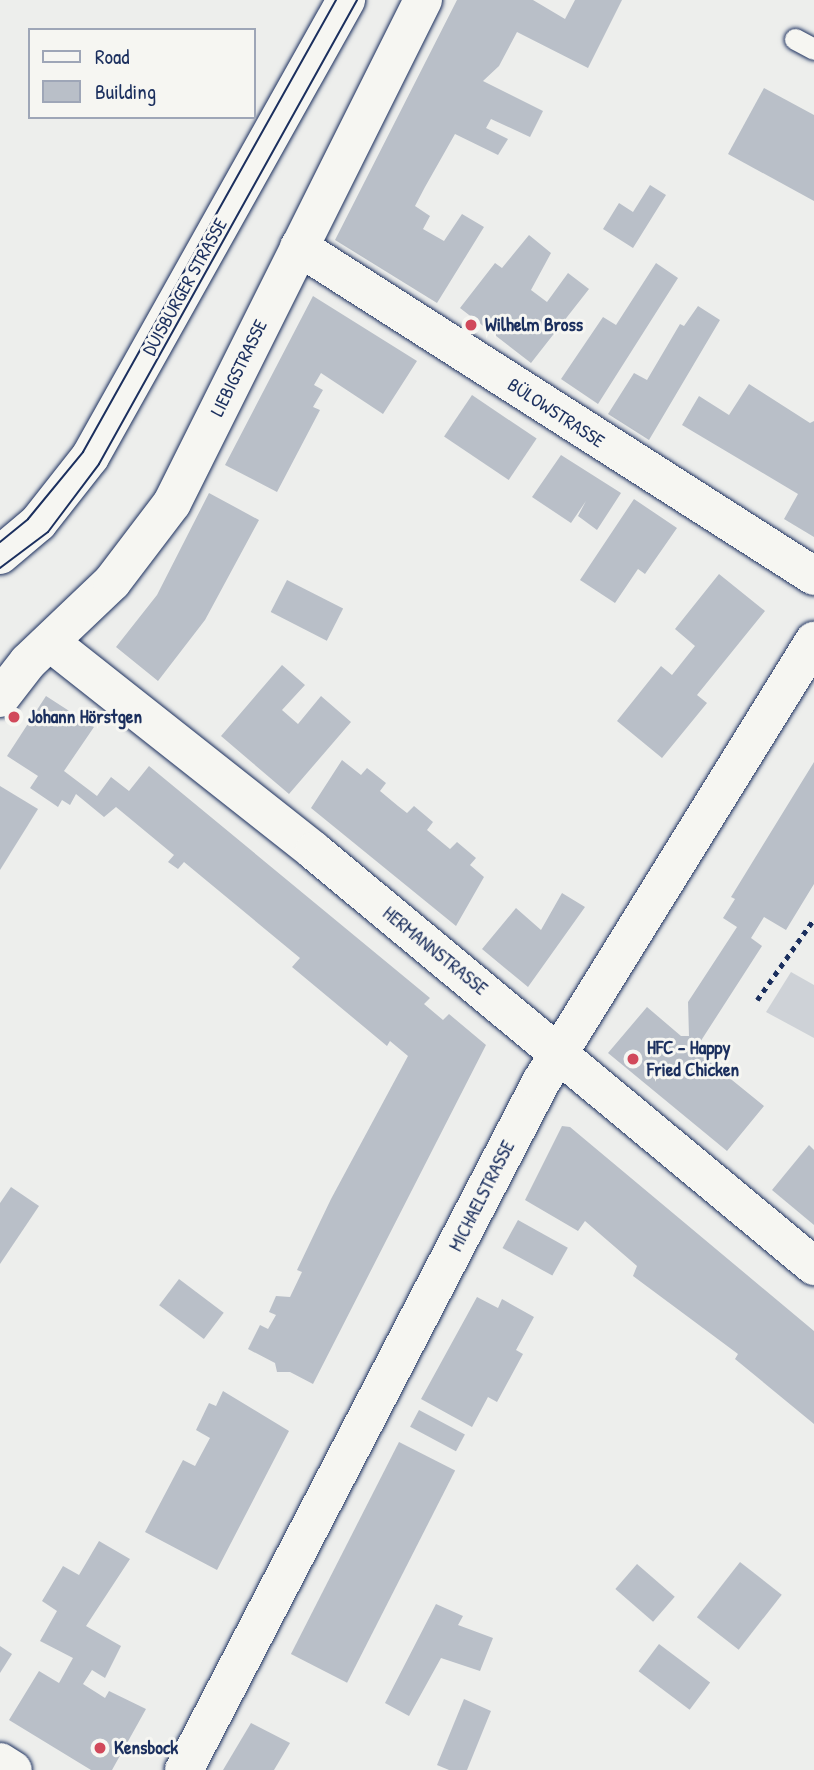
<!DOCTYPE html>
<html>
<head>
<meta charset="utf-8">
<style>
  body { margin:0 }
  #map { position:relative; width:814px; height:1770px; overflow:hidden; background:#edeeec; font-family:"Patrick Hand",sans-serif }
  div>[style] { position:absolute }
  [style*='--x'] { left:calc(var(--x)*1px); top:calc(var(--y)*1px); width:calc(var(--w)*1px); rotate:calc(var(--a)*1deg) }
  .green>* { inset:0; background:#ced2d7 }
  .building>* { inset:0; background:#b9bfc8; transform-origin:0 0 }
  .path>* { height:4.5px; margin-top:-2.25px; transform-origin:0; background:repeating-linear-gradient(90deg,#1b2f5e 0 5px,transparent 0 10px) }
  .roads { filter:drop-shadow(0 0 2px #1b2f5e) drop-shadow(0 0 2px #1b2f5e) }
  .lane>* { height:21px; margin:-10.5px; padding:0 10.5px; transform-origin:10.5px; border-radius:10.5px; background:#f6f6f2 }
  .street>* { height:38px; margin:-19px; padding:0 19px; transform-origin:19px; border-radius:19px; background:#f6f6f2 }
  .secondary>* { height:38px; margin:-19px; padding:0 19px; transform-origin:19px; border-radius:19px; background:#f6f6f2 }
  .tram>* { height:2px; margin:-1px; padding:0 1px; transform-origin:1px; border-radius:1px; background:#1b2f5e }
  .dots>* { width:19px; height:19px; translate:-50% -50%; box-sizing:border-box; border:4px solid #f6f6f2; border-radius:50% }
  span { translate:-50% -50%; white-space:nowrap; text-align:center; line-height:1.15; -webkit-text-stroke:6px #f6f6f2; paint-order:stroke }
  .street-label { font-size:19px; color:#1b2f5e }
  .poi-label { font-size:19px; color:#1b2f5e; font-weight:700 }
  .left { translate:0 -50%; text-align:left }
  .legend { position:absolute; left:28px; top:28px; width:228px; height:91px; box-sizing:border-box; background:#f6f6f2; border:2px solid #9ea6b7; margin:0; padding:9px 12px; list-style:none; font-size:21px; color:#1b2f5e }
  .legend li { display:flex; align-items:center; gap:14px; height:35px }
  .legend b { width:35px; border:2px solid #9ea6b7 }
</style>
</head>
<body>
<div id="map">
  <div class="green">
    <i style="clip-path:polygon(791px 972px,814px 985px,814px 1038px,766px 1012px)"></i>
  </div>
  <div class="building">
    <i style="clip-path:polygon(457px 0,533px 0,565px 19px,575px 0,622px 0,588px 68px,517px 32px,499px 66px,483px 81px,543px 111px,530px 137px,491px 119px,486px 128px,508px 139px,498px 155px,455px 134px,425px 187px,415px 206px,430px 216px,423px 229px,444px 241px,462px 214px,484px 227px,437px 303px,335px 240px)"></i>
    <i style="clip-path:polygon(764px 88px,814px 115px,814px 201px,728px 154px)"></i>
    <i style="clip-path:polygon(650px 185px,666px 195px,633px 248px,603px 229px,619px 203px,633px 212px)"></i>
    <i style="clip-path:polygon(529px 235px,551px 253px,531px 290px,547px 302px,568px 273px,589px 289px,531px 363px,460px 308px,495px 263px,502px 268px)"></i>
    <i style="clip-path:polygon(656px 263px,678px 278px,598px 404px,561px 379px,603px 317px,616px 325px)"></i>
    <i style="clip-path:polygon(313px 296px,417px 361px,383px 414px,321px 373px,314px 385px,323px 390px,313px 407px,320px 410px,277px 492px,225px 465px)"></i>
    <i style="clip-path:polygon(698px 306px,720px 320px,649px 440px,608px 414px,634px 373px,647px 380px,680px 324px,684px 326px)"></i>
    <i style="clip-path:polygon(749px 384px,810px 423px,814px 421px,814px 537px,784px 519px,798px 494px,682px 425px,699px 396px,729px 415px)"></i>
    <i style="left:472px;top:395px;width:78px;height:50px;rotate:34deg"></i>
    <i style="clip-path:polygon(561px 455px,621px 493px,597px 530px,578px 516px,586px 501px,571px 523px,532px 497px)"></i>
    <i style="clip-path:polygon(209px 493px,259px 520px,205px 620px,158px 681px,116px 647px,157px 595px)"></i>
    <i style="clip-path:polygon(634px 499px,677px 528px,645px 574px,638px 569px,615px 603px,580px 580px)"></i>
    <i style="clip-path:polygon(719px 574px,765px 611px,697px 695px,707px 703px,662px 758px,617px 721px,661px 666px,672px 675px,695px 646px,675px 629px)"></i>
    <i style="left:287px;top:580px;width:63px;height:36px;rotate:27deg"></i>
    <i style="clip-path:polygon(282px 665px,305px 685px,282px 710px,298px 724px,321px 696px,351px 722px,289px 794px,221px 736px)"></i>
    <i style="clip-path:polygon(46px 696px,94px 727px,64px 771px,97px 796px,111px 777px,129px 791px,149px 766px,430px 998px,424px 1004px,443px 1020px,449px 1014px,486px 1045px,313px 1384px,290px 1372px,277px 1372px,275px 1363px,248px 1349px,260px 1325px,268px 1329px,276px 1315px,269px 1312px,276px 1296px,290px 1297px,302px 1272px,297px 1270px,331px 1199px,408px 1056px,390px 1041px,387px 1046px,292px 967px,300px 958px,184px 862px,178px 869px,168px 862px,174px 855px,116px 807px,104px 817px,76px 794px,70px 805px,62px 800px,58px 807px,30px 788px,38px 776px,7px 756px)"></i>
    <i style="clip-path:polygon(342px 760px,361px 775px,367px 768px,386px 783px,380px 791px,398px 806px,407px 813px,414px 806px,433px 822px,427px 830px,450px 849px,457px 842px,476px 858px,470px 865px,484px 877px,456px 926px,311px 808px)"></i>
    <i style="clip-path:polygon(814px 762px,814px 884px,786px 930px,764px 917px,751px 938px,762px 946px,695px 1050px,764px 1106px,727px 1151px,608px 1053px,647px 1007px,681px 1036px,689px 1036px,688px 1002px,737px 927px,723px 918px,735px 899px,731px 897px)"></i>
    <i style="clip-path:polygon(0 786px,38px 809px,0 870px)"></i>
    <i style="clip-path:polygon(562px 893px,585px 907px,528px 987px,482px 949px,516px 908px,541px 930px)"></i>
    <i style="clip-path:polygon(562px 1126px,570px 1127px,814px 1331px,814px 1424px,735px 1359px,738px 1354px,633px 1276px,637px 1266px,585px 1221px,578px 1231px,525px 1200px)"></i>
    <i style="clip-path:polygon(809px 1145px,814px 1150px,814px 1225px,772px 1190px)"></i>
    <i style="clip-path:polygon(11px 1187px,39px 1206px,0 1264px,0 1203px)"></i>
    <i style="left:518px;top:1220px;width:57px;height:32px;rotate:29deg"></i>
    <i style="left:179px;top:1279px;width:56px;height:33px;rotate:37deg"></i>
    <i style="clip-path:polygon(477px 1297px,498px 1308px,502px 1299px,534px 1317px,516px 1350px,523px 1354px,497px 1402px,488px 1397px,472px 1427px,421px 1399px)"></i>
    <i style="clip-path:polygon(223px 1391px,289px 1431px,217px 1570px,145px 1532px,183px 1460px,195px 1466px,210px 1438px,196px 1430px,209px 1403px,216px 1406px)"></i>
    <i style="left:419px;top:1410px;width:52px;height:19px;rotate:28deg"></i>
    <i style="left:399px;top:1442px;width:63px;height:238px;rotate:27deg"></i>
    <i style="clip-path:polygon(99px 1541px,130px 1559px,86px 1626px,121px 1646px,105px 1678px,92px 1670px,83px 1684px,105px 1698px,109px 1691px,146px 1709px,112px 1770px,91px 1770px,9px 1720px,39px 1671px,59px 1683px,73px 1658px,40px 1641px,57px 1611px,42px 1601px,63px 1566px,79px 1575px)"></i>
    <i style="left:740px;top:1562px;width:53px;height:70px;rotate:38deg"></i>
    <i style="left:637px;top:1564px;width:50px;height:33px;rotate:41deg"></i>
    <i style="clip-path:polygon(436px 1604px,463px 1616px,458px 1625px,493px 1638px,480px 1671px,441px 1658px,409px 1716px,385px 1703px)"></i>
    <i style="left:659px;top:1644px;width:64px;height:34px;rotate:37deg"></i>
    <i style="clip-path:polygon(0 1646px,12px 1654px,0 1673px)"></i>
    <i style="clip-path:polygon(464px 1699px,491px 1711px,467px 1770px,449px 1770px,437px 1765px)"></i>
    <i style="clip-path:polygon(251px 1723px,290px 1743px,274px 1770px,223px 1770px)"></i>
  </div>
  <div class="path">
    <i style="--x:757;--y:1000;--w:99;--a:-54.9"></i>
  </div>
  <div class="roads">
    <div class="lane">
      <i style="--x:795;--y:39;--w:21;--a:28"></i>
    </div>
    <div class="street">
      <i style="--x:299;--y:247;--w:611;--a:32.57"></i>
      <i style="--x:51;--y:643;--w:335;--a:38.3"></i>
      <i style="--x:314;--y:851;--w:650;--a:39.69"></i>
      <i style="--x:0;--y:698;--w:46;--a:-52.1"></i>
      <i style="--x:28;--y:662;--w:116;--a:-43.6"></i>
      <i style="--x:112;--y:582;--w:99;--a:-52.8"></i>
      <i style="--x:172;--y:503;--w:562;--a:-63.48"></i>
      <i style="--x:0;--y:1762;--w:15;--a:32"></i>
      <i style="--x:184;--y:1770;--w:775;--a:-62.58"></i>
      <i style="--x:541;--y:1082;--w:519;--a:-58.24"></i>
    </div>
    <div class="secondary">
      <i style="--x:0;--y:555;--w:50;--a:-40.1"></i>
      <i style="--x:38;--y:523;--w:84;--a:-51.8"></i>
      <i style="--x:90;--y:457;--w:524;--a:-60.74"></i>
    </div>
  </div>
  <div class="tram">
    <i style="--x:0;--y:542;--w:36;--a:-39"></i>
    <i style="--x:28;--y:519;--w:87;--a:-50.6"></i>
    <i style="--x:83;--y:452;--w:518;--a:-60.76"></i>
    <i style="--x:0;--y:568;--w:60;--a:-36.9"></i>
    <i style="--x:48;--y:532;--w:85;--a:-53.1"></i>
    <i style="--x:99;--y:464;--w:531;--a:-60.92"></i>
  </div>
  <div class="dots">
    <i style="left:471px;top:325px;background:#d1495b"></i>
    <i style="left:14px;top:717px;background:#d1495b"></i>
    <i style="left:633px;top:1059px;background:#d1495b"></i>
    <i style="left:100px;top:1748px;background:#d1495b"></i>
  </div>
  <div class="street-label">
    <span style="left:185px;top:287px;rotate:-61deg">DUISBURGER STRASSE</span>
    <span style="left:239px;top:368px;rotate:-64deg">LIEBIGSTRASSE</span>
    <span style="left:556px;top:413px;rotate:33deg">BÜLOWSTRASSE</span>
    <span style="left:435px;top:951px;rotate:39deg">HERMANNSTRASSE</span>
    <span style="left:482px;top:1196px;rotate:-63deg">MICHAELSTRASSE</span>
  </div>
  <div class="poi-label">
    <span class="left" style="left:485px;top:325px">Wilhelm Bross</span>
    <span class="left" style="left:28px;top:717px">Johann Hörstgen</span>
    <span class="left" style="left:647px;top:1059px">HFC - Happy<br>Fried Chicken</span>
    <span class="left" style="left:114px;top:1748px">Kensbock</span>
  </div>
  <ul class="legend">
  <li><b style="height:9px;background:#f6f6f2"></b>Road</li>
  <li><b style="height:19px;background:#b9bfc8"></b>Building</li>
  </ul>
</div>
</body>
</html>
